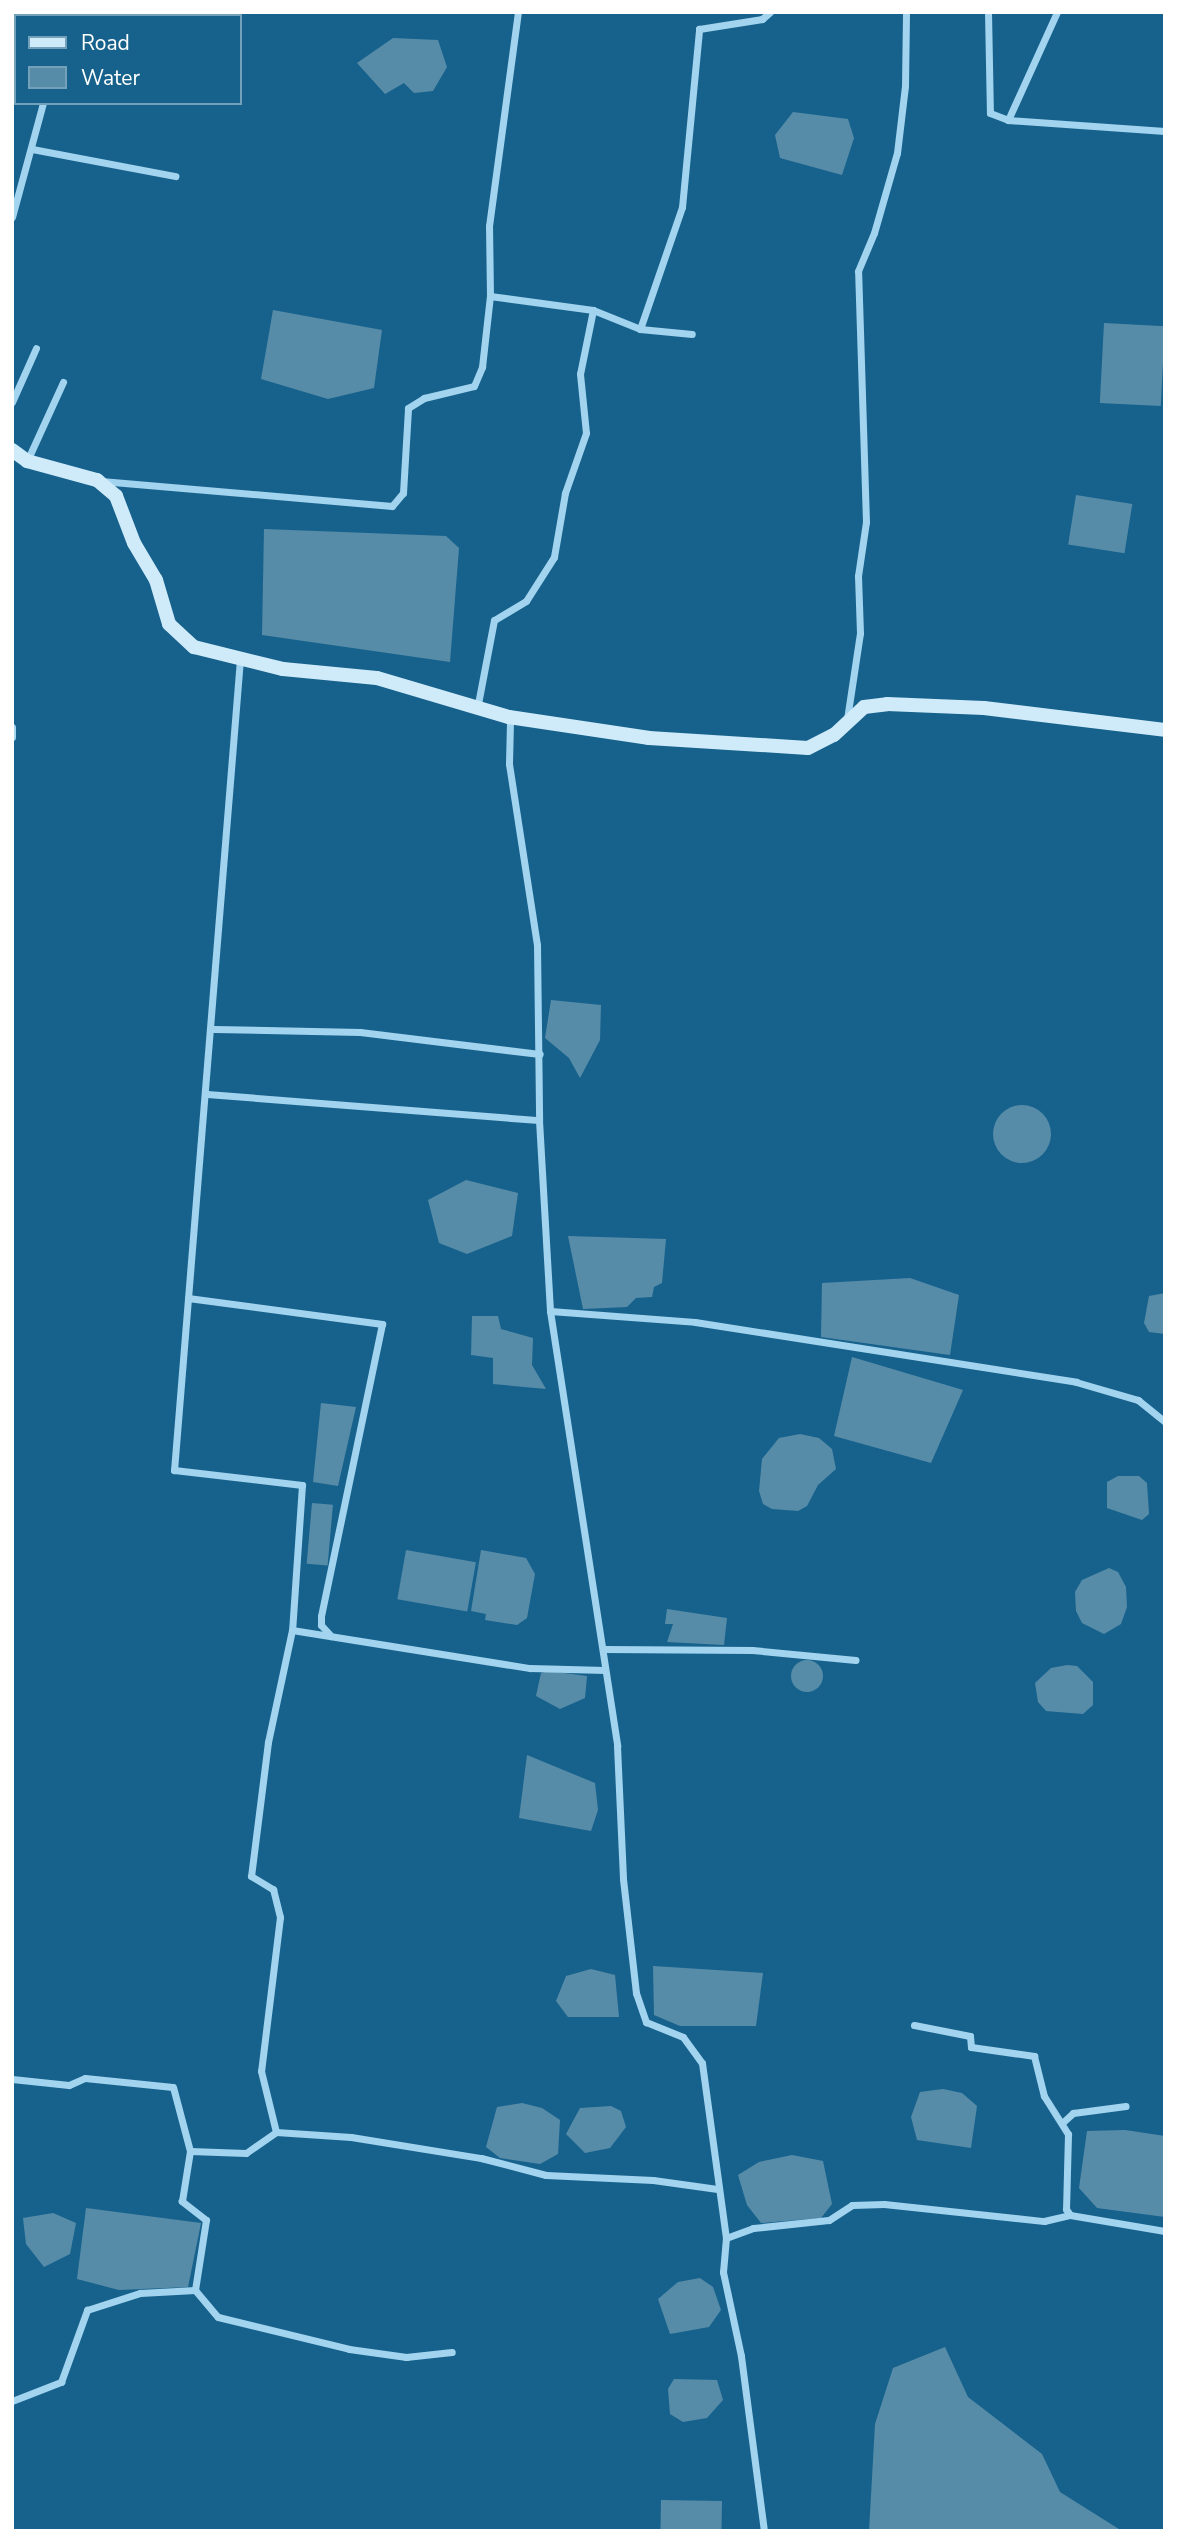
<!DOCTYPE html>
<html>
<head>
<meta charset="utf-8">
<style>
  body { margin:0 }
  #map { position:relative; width:1177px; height:2543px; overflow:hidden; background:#17628c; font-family:"Nunito Sans",sans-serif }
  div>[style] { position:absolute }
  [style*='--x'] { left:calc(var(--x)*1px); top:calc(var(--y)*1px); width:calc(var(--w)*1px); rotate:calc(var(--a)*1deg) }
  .water>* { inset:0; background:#578ca9; transform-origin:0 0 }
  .round { border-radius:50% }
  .street>* { height:7px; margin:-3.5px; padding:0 3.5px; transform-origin:3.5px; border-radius:3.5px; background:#a2d4ef }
  .secondary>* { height:14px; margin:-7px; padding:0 7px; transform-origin:7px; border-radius:7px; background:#cfebfa }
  span { translate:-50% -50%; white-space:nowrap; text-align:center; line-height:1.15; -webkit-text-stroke:6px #17628c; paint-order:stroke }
  .frame { position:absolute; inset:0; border:14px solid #fff; pointer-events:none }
  .legend { position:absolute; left:14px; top:14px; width:228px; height:91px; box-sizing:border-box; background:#17628c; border:2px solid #74a1ba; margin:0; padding:9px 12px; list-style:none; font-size:21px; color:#fff }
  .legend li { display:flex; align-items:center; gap:14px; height:35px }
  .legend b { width:35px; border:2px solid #74a1ba }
</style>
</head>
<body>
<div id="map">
  <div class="water">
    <i style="clip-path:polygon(393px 38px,438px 40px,447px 67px,433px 91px,414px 93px,404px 83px,385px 94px,357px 63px)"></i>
    <i style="clip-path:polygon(793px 112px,848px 119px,854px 138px,842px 175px,780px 158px,775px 135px)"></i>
    <i style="clip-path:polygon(273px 310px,382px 330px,374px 388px,328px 399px,261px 379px)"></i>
    <i style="left:1104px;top:323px;width:61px;height:80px;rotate:3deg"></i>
    <i style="left:1076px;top:495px;width:57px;height:50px;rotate:9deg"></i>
    <i style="clip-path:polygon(264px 529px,446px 536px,459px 548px,450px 662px,262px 635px)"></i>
    <i style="clip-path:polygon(551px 1000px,601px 1005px,600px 1040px,580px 1078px,569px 1058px,545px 1038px)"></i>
    <i class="round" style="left:993px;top:1105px;width:58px;height:58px"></i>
    <i style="clip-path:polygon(466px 1180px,518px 1193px,512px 1236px,467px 1254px,439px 1243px,428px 1200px)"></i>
    <i style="clip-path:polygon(568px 1236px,666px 1239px,662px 1283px,654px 1287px,652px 1297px,636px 1298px,627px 1307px,583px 1309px)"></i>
    <i style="clip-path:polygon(910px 1278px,959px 1295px,950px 1355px,821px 1337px,822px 1283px)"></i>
    <i style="clip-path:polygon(1165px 1293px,1165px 1334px,1149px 1332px,1144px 1323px,1149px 1296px)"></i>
    <i style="clip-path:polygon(472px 1316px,498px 1316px,501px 1329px,533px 1338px,532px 1365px,546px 1389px,493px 1384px,493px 1358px,471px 1355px)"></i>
    <i style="clip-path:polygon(852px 1357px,963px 1390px,931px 1463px,834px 1436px)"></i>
    <i style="clip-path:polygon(321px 1403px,356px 1407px,338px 1486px,313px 1482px)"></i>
    <i style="clip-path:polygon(800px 1434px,819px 1438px,832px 1449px,836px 1469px,818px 1485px,807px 1506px,798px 1511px,772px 1509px,763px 1504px,759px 1491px,762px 1459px,779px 1438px)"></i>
    <i style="clip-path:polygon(1118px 1476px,1139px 1476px,1147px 1483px,1149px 1514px,1142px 1520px,1107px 1508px,1107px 1482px)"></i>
    <i style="left:312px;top:1503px;width:21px;height:61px;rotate:5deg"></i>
    <i style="left:406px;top:1550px;width:71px;height:50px;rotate:10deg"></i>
    <i style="clip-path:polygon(481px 1550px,526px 1558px,535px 1574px,527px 1618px,517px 1625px,485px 1620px,486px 1614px,471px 1611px)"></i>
    <i style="clip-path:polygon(1109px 1568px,1118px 1572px,1126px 1587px,1127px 1607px,1121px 1624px,1104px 1634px,1082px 1623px,1076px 1611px,1075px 1592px,1082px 1580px)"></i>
    <i style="clip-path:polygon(667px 1609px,727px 1618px,724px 1645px,667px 1642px,673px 1624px,665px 1624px)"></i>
    <i class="round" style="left:791px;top:1660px;width:32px;height:32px"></i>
    <i style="clip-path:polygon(1067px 1665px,1077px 1666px,1093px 1682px,1093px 1705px,1083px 1714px,1046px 1711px,1038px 1702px,1035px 1683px,1051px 1668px)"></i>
    <i style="clip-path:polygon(549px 1671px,587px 1676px,585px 1698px,560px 1709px,536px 1696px,541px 1673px)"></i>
    <i style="clip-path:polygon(527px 1755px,595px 1783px,598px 1810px,591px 1831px,519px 1818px)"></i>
    <i style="clip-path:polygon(653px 1966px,763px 1973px,756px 2026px,680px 2026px,654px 2015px)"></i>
    <i style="clip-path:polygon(591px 1969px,615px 1975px,619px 2017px,568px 2017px,556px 2001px,566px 1976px)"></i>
    <i style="clip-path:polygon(943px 2089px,962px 2093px,977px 2106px,971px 2148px,917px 2140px,911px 2117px,920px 2092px)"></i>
    <i style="clip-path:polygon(522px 2103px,542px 2108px,560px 2120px,558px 2154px,540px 2164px,500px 2158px,486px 2147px,497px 2107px)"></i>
    <i style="clip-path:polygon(611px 2106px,621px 2111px,626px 2127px,610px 2148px,585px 2153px,566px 2134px,580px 2108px)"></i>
    <i style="clip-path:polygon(1125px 2130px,1165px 2136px,1165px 2217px,1097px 2208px,1079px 2188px,1087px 2131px)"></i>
    <i style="clip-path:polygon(792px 2155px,823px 2161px,832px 2204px,821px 2218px,761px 2223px,747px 2205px,738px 2175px,759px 2162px)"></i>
    <i style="clip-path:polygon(86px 2208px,201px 2223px,188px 2287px,119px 2290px,77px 2279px)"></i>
    <i style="clip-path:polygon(53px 2213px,76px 2223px,70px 2254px,44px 2267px,26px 2244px,23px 2218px)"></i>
    <i style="clip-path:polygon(700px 2278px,713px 2287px,721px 2310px,709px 2327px,670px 2334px,658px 2299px,678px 2282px)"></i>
    <i style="clip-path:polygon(945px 2347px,968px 2397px,1042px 2454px,1060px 2492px,1122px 2531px,869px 2531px,875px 2424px,893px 2368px)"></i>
    <i style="clip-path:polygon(674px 2379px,717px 2380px,723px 2400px,707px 2418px,683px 2422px,670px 2414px,668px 2389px)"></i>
    <i style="left:661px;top:2500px;width:61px;height:31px;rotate:1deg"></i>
  </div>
  <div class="street">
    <i style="--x:988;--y:12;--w:101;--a:88.9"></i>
    <i style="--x:990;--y:113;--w:19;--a:21"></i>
    <i style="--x:1008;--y:120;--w:157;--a:4"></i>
    <i style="--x:26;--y:16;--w:4;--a:-90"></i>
    <i style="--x:12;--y:27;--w:4;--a:14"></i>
    <i style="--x:1008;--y:120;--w:119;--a:-65.6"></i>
    <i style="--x:32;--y:149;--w:146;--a:10.7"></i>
    <i style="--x:12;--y:217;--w:118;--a:-74.8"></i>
    <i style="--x:490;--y:296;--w:70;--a:-90.8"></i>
    <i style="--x:489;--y:226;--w:216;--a:-82.3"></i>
    <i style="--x:593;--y:310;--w:51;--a:22"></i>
    <i style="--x:640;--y:329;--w:129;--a:-71"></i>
    <i style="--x:682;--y:207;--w:179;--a:-84.5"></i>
    <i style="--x:699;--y:29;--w:64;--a:-9"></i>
    <i style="--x:762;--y:19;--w:11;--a:-41"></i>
    <i style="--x:640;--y:329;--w:52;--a:5.5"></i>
    <i style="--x:12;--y:402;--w:59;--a:-66"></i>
    <i style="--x:27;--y:461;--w:87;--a:-65.5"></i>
    <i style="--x:101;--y:481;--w:292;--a:4.9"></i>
    <i style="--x:392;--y:506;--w:17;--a:-50"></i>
    <i style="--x:403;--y:493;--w:85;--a:-86.6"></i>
    <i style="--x:408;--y:408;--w:19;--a:-32"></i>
    <i style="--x:424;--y:398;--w:51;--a:-13.5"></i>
    <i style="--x:474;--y:386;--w:21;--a:-67"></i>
    <i style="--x:482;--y:367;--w:71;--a:-83.6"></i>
    <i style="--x:490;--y:296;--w:104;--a:7.7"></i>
    <i style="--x:593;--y:310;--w:65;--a:101.5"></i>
    <i style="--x:580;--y:374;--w:59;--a:84.2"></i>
    <i style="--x:586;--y:433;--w:64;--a:109.3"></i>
    <i style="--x:565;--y:493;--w:65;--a:99.8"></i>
    <i style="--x:554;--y:557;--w:52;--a:122.5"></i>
    <i style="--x:526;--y:601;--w:37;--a:149"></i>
    <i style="--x:494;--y:620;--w:86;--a:100.8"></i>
    <i style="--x:240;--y:659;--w:814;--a:94.65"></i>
    <i style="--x:174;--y:1470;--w:129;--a:6.7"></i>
    <i style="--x:302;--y:1485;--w:145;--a:93.9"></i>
    <i style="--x:292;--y:1630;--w:115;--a:102.1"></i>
    <i style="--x:268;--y:1742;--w:135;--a:97.2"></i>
    <i style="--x:251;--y:1876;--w:26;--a:31"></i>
    <i style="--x:273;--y:1889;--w:29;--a:76"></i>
    <i style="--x:280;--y:1917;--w:155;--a:97"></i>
    <i style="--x:261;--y:2071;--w:63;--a:76.2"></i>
    <i style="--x:847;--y:719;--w:87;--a:-81.4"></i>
    <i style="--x:860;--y:633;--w:57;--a:-92"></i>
    <i style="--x:858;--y:576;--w:55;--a:-81.6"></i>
    <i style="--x:866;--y:522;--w:251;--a:-91.8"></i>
    <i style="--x:858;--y:271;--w:41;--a:-67.2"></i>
    <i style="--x:874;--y:233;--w:83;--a:-74"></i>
    <i style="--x:897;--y:153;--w:67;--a:-83.2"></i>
    <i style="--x:905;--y:86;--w:74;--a:-89.2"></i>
    <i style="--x:510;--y:722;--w:42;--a:91.4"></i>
    <i style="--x:509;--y:764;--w:183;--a:81.2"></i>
    <i style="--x:537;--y:945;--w:175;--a:89.3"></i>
    <i style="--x:539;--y:1120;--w:191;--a:86.7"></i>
    <i style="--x:550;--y:1311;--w:440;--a:81.2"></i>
    <i style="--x:617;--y:1746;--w:133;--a:87.4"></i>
    <i style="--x:623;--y:1879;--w:115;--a:83.5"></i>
    <i style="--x:636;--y:1993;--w:31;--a:71"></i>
    <i style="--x:646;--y:2022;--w:40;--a:22"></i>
    <i style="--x:683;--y:2037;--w:32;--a:54"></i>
    <i style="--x:702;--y:2063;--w:177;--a:82.2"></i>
    <i style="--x:12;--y:727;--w:10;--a:90"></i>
    <i style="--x:214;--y:1029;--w:146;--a:1.2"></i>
    <i style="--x:360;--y:1032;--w:181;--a:7"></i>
    <i style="--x:207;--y:1094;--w:333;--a:4.5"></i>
    <i style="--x:188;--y:1298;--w:196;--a:7.6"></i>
    <i style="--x:382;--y:1324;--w:298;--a:101.8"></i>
    <i style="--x:321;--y:1616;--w:9;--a:90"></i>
    <i style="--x:321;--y:1625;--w:15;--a:48"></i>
    <i style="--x:550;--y:1311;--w:145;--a:4.3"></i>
    <i style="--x:695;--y:1322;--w:386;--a:8.9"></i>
    <i style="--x:1076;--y:1382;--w:65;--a:16.2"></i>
    <i style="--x:1138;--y:1400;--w:35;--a:39"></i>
    <i style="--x:292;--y:1630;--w:241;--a:9.1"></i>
    <i style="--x:530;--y:1668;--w:75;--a:1.5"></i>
    <i style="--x:604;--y:1649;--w:148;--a:0.4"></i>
    <i style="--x:752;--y:1650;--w:104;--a:5.5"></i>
    <i style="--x:914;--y:2025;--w:57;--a:11.1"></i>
    <i style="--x:970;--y:2036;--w:11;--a:85"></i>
    <i style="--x:971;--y:2047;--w:64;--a:8.1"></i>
    <i style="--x:1034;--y:2056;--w:41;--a:76"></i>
    <i style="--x:1044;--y:2096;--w:45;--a:57.7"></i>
    <i style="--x:1068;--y:2134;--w:75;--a:91.5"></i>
    <i style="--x:1066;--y:2209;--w:7;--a:56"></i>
    <i style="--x:12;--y:2079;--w:57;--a:6"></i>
    <i style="--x:69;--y:2085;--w:17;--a:-24"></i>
    <i style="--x:85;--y:2078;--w:88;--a:5.8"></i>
    <i style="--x:173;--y:2087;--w:66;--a:75.1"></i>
    <i style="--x:1062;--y:2123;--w:15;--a:-42"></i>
    <i style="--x:1073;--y:2113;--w:53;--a:-7.5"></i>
    <i style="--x:195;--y:2290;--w:35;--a:50"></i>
    <i style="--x:218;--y:2317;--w:135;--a:13.7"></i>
    <i style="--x:349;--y:2349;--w:58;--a:8"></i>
    <i style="--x:406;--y:2357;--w:46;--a:-6.2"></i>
    <i style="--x:12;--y:2401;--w:53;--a:-21.2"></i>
    <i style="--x:61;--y:2382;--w:77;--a:-70.1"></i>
    <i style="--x:87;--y:2310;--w:56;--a:-17.8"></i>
    <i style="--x:140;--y:2293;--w:55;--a:-3.1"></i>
    <i style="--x:195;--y:2290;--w:71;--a:-81.1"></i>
    <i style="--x:206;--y:2220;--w:31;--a:-142"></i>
    <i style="--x:182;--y:2201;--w:51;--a:-80.9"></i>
    <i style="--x:190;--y:2151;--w:56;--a:2"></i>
    <i style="--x:246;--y:2153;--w:37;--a:-35"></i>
    <i style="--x:276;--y:2132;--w:75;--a:3.8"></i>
    <i style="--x:351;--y:2137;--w:132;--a:9.2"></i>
    <i style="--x:481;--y:2158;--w:67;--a:14.7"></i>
    <i style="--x:546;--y:2175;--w:107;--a:2.7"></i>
    <i style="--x:653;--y:2180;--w:65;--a:8"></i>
    <i style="--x:764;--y:2531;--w:177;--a:-97.5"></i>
    <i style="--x:741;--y:2356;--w:86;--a:-102.1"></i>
    <i style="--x:723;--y:2272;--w:34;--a:-85"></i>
    <i style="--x:726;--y:2238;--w:29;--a:-20"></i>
    <i style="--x:753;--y:2228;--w:76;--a:-6"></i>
    <i style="--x:829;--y:2220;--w:27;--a:-33"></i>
    <i style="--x:852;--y:2205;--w:32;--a:-2"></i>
    <i style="--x:884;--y:2204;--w:161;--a:6.1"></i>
    <i style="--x:1044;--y:2221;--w:27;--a:-13"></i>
    <i style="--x:1070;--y:2215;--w:96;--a:9.6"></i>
  </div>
  <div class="secondary">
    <i style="--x:12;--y:450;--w:19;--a:36"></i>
    <i style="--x:27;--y:461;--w:73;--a:15.2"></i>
    <i style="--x:97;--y:480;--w:25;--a:40"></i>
    <i style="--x:116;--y:496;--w:50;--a:69"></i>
    <i style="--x:134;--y:543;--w:43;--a:59.3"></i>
    <i style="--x:156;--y:580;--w:46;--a:73.5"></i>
    <i style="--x:169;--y:624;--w:34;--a:43"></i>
    <i style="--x:194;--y:647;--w:92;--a:13.9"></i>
    <i style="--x:283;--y:669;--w:94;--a:5.5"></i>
    <i style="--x:377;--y:678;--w:138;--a:16.5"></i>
    <i style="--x:509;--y:717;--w:142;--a:8.5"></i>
    <i style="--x:649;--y:738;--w:159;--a:3.6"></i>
    <i style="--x:808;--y:748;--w:29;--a:-27"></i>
    <i style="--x:834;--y:735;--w:41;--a:-43"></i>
    <i style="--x:864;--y:707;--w:23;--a:-7"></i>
    <i style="--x:887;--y:704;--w:97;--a:2.4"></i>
    <i style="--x:984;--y:708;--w:182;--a:6.9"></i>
  </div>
  <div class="frame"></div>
  <ul class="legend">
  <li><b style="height:9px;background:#cfebfa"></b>Road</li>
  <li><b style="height:19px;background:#578ca9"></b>Water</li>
  </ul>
</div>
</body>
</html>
